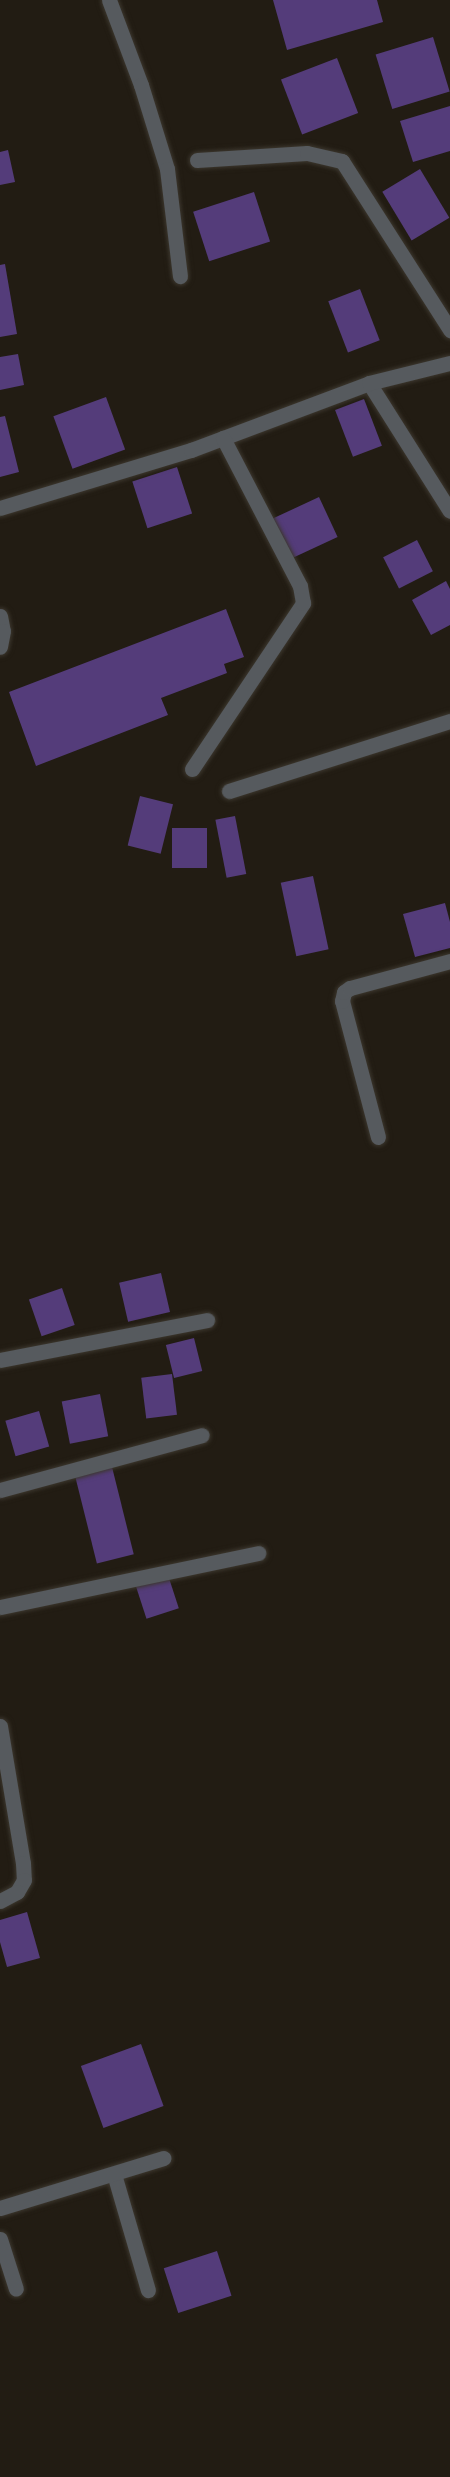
<!DOCTYPE html>
<html>
<head>
<meta charset="utf-8">
<style>
  body { margin:0 }
  #map { position:relative; width:450px; height:2477px; overflow:hidden; background:#221c13; font-family:Inter,sans-serif }
  div>[style] { position:absolute }
  [style*='--x'] { left:calc(var(--x)*1px); top:calc(var(--y)*1px); width:calc(var(--w)*1px); rotate:calc(var(--a)*1deg) }
  .building>* { inset:0; background:#543c7a; transform-origin:0 0 }
  .roads { filter:drop-shadow(0 0 2px #3c372e) drop-shadow(0 0 2px #3c372e) }
  .street>* { height:15px; margin:-7.5px; padding:0 7.5px; transform-origin:7.5px; border-radius:7.5px; background:#565a5e }
  span { translate:-50% -50%; white-space:nowrap; text-align:center; line-height:1.15; -webkit-text-stroke:4.5px #19130a; paint-order:stroke }
</style>
</head>
<body>
<div id="map">
  <div class="building">
    <i style="clip-path:polygon(273px 0,377px 0,383px 22px,287px 50px)"></i>
    <i style="left:433px;top:37px;width:57px;height:60px;rotate:73deg"></i>
    <i style="left:337px;top:58px;width:59px;height:60px;rotate:69deg"></i>
    <i style="clip-path:polygon(450px 106px,450px 151px,413px 162px,400px 121px)"></i>
    <i style="clip-path:polygon(8px 150px,15px 182px,0 185px,0 152px)"></i>
    <i style="left:420px;top:169px;width:57px;height:44px;rotate:59deg"></i>
    <i style="left:254px;top:192px;width:52px;height:64px;rotate:72deg"></i>
    <i style="clip-path:polygon(5px 264px,17px 334px,0 337px,0 265px)"></i>
    <i style="left:360px;top:289px;width:55px;height:34px;rotate:69deg"></i>
    <i style="clip-path:polygon(18px 354px,24px 385px,0 390px,0 357px)"></i>
    <i style="left:106px;top:397px;width:56px;height:56px;rotate:70deg"></i>
    <i style="left:364px;top:399px;width:50px;height:31px;rotate:69deg"></i>
    <i style="clip-path:polygon(5px 416px,19px 472px,0 477px,0 417px)"></i>
    <i style="left:177px;top:467px;width:49px;height:47px;rotate:72deg"></i>
    <i style="left:319px;top:497px;width:44px;height:51px;rotate:65deg"></i>
    <i style="left:417px;top:540px;width:35px;height:38px;rotate:63deg"></i>
    <i style="clip-path:polygon(446px 581px,450px 589px,450px 625px,431px 635px,412px 600px)"></i>
    <i style="clip-path:polygon(226px 609px,244px 657px,224px 664px,227px 673px,161px 698px,168px 715px,36px 766px,9px 692px)"></i>
    <i style="left:140px;top:796px;width:34px;height:51px;rotate:14deg"></i>
    <i style="left:235px;top:816px;width:59px;height:20px;rotate:79deg"></i>
    <i style="left:172px;top:828px;width:35px;height:40px"></i>
    <i style="left:313px;top:876px;width:75px;height:33px;rotate:78deg"></i>
    <i style="clip-path:polygon(445px 903px,450px 922px,450px 948px,415px 957px,403px 914px)"></i>
    <i style="left:161px;top:1273px;width:40px;height:43px;rotate:77deg"></i>
    <i style="left:62px;top:1288px;width:39px;height:35px;rotate:71deg"></i>
    <i style="left:194px;top:1338px;width:34px;height:29px;rotate:76deg"></i>
    <i style="left:172px;top:1374px;width:41px;height:31px;rotate:83deg"></i>
    <i style="left:100px;top:1394px;width:43px;height:39px;rotate:79deg"></i>
    <i style="left:39px;top:1411px;width:37px;height:35px;rotate:74deg"></i>
    <i style="left:112px;top:1467px;width:90px;height:38px;rotate:76deg"></i>
    <i style="left:168px;top:1575px;width:35px;height:34px;rotate:72deg"></i>
    <i style="clip-path:polygon(27px 1912px,40px 1958px,7px 1967px,0 1942px,0 1920px)"></i>
    <i style="left:141px;top:2044px;width:66px;height:64px;rotate:70deg"></i>
    <i style="left:217px;top:2251px;width:47px;height:56px;rotate:72deg"></i>
  </div>
  <div class="roads">
    <div class="street">
      <i style="--x:109;--y:0;--w:91;--a:69.4"></i>
      <i style="--x:141;--y:85;--w:88;--a:72.8"></i>
      <i style="--x:167;--y:169;--w:108;--a:83.1"></i>
      <i style="--x:197;--y:160;--w:110;--a:-3.6"></i>
      <i style="--x:307;--y:153;--w:36;--a:13"></i>
      <i style="--x:342;--y:161;--w:201;--a:57.4"></i>
      <i style="--x:369;--y:383;--w:151;--a:57.7"></i>
      <i style="--x:0;--y:508;--w:200;--a:-16.9"></i>
      <i style="--x:191;--y:450;--w:190;--a:-20.6"></i>
      <i style="--x:369;--y:383;--w:83;--a:-13.9"></i>
      <i style="--x:0;--y:616;--w:15;--a:79"></i>
      <i style="--x:3;--y:631;--w:16;--a:101"></i>
      <i style="--x:192;--y:769;--w:200;--a:-56.2"></i>
      <i style="--x:303;--y:603;--w:17;--a:-100"></i>
      <i style="--x:300;--y:586;--w:167;--a:-117.5"></i>
      <i style="--x:229;--y:791;--w:232;--a:-17.6"></i>
      <i style="--x:378;--y:1137;--w:141;--a:-104.8"></i>
      <i style="--x:342;--y:1001;--w:9;--a:-77"></i>
      <i style="--x:344;--y:992;--w:7;--a:-34"></i>
      <i style="--x:350;--y:988;--w:104;--a:-15.1"></i>
      <i style="--x:0;--y:1360;--w:211;--a:-10.9"></i>
      <i style="--x:0;--y:1490;--w:209;--a:-15.2"></i>
      <i style="--x:0;--y:1607;--w:264;--a:-11.8"></i>
      <i style="--x:0;--y:1726;--w:139;--a:80.5"></i>
      <i style="--x:23;--y:1863;--w:17;--a:87"></i>
      <i style="--x:24;--y:1880;--w:14;--a:120"></i>
      <i style="--x:17;--y:1892;--w:19;--a:152"></i>
      <i style="--x:114;--y:2174;--w:121;--a:73.7"></i>
      <i style="--x:0;--y:2208;--w:171;--a:-17"></i>
      <i style="--x:0;--y:2239;--w:52;--a:72.3"></i>
    </div>
  </div>
</div>
</body>
</html>
